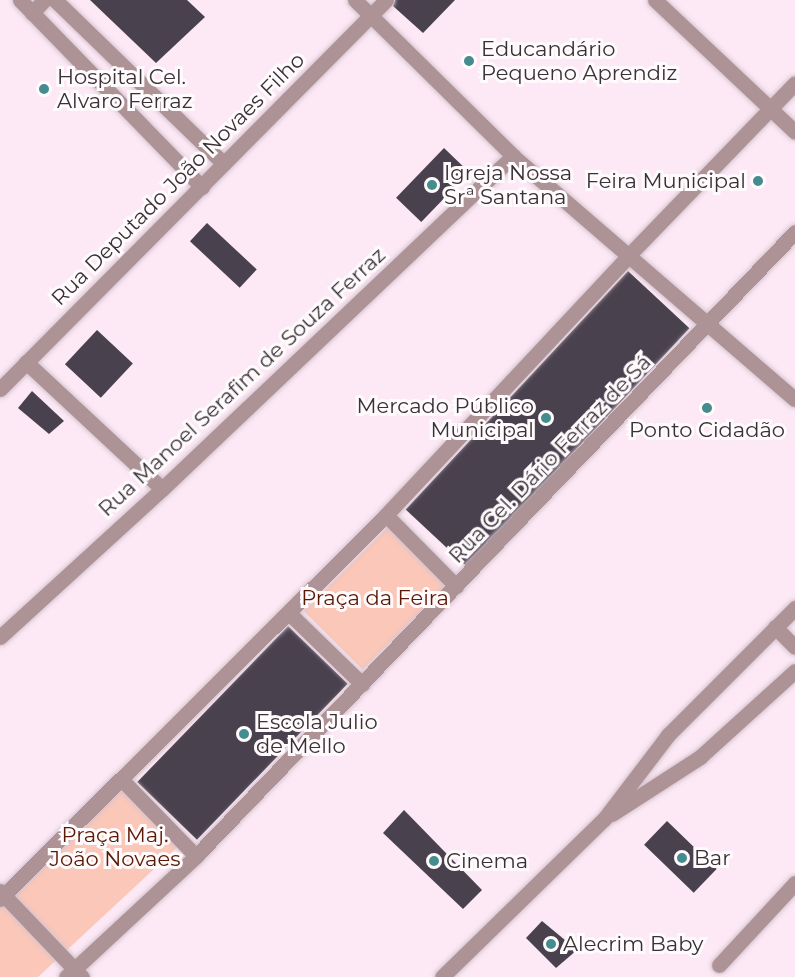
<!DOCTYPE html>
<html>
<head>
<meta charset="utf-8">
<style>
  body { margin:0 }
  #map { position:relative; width:795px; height:977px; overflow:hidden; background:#fce9f5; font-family:Montserrat,sans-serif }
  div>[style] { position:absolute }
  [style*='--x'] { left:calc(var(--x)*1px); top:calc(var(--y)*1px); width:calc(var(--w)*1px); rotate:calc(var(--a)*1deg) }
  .green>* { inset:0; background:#fbc7b8; transform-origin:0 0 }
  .building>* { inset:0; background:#4a414f; transform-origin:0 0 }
  .roads { filter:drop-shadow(0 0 2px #d5c4cf) drop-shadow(0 0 2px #d5c4cf) }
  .minor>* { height:15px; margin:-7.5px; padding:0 7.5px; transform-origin:7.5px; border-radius:7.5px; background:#ad9396 }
  .dots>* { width:16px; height:16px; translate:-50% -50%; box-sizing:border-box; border:3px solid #fffbfd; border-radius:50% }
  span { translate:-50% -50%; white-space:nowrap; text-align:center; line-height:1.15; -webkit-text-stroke:6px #fffbfd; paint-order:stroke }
  .poi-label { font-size:21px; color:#383136 }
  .left { translate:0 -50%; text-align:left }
  .right { translate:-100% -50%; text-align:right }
  .street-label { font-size:21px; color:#383136 }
  .park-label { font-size:21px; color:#5b1905 }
</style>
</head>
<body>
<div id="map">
  <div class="green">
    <i style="left:388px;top:527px;width:83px;height:119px;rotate:45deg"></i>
    <i style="clip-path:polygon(122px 780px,182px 843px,38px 977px,0 977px,0 898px)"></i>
  </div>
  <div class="building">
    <i style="clip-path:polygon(90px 0,187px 0,205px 17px,156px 63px)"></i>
    <i style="clip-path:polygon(395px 0,455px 0,423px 33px,393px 6px)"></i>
    <i style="left:444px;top:148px;width:35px;height:69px;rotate:44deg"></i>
    <i style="left:207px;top:223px;width:68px;height:25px;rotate:43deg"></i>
    <i style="left:628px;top:271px;width:84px;height:326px;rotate:43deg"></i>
    <i style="left:97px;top:330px;width:49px;height:47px;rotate:43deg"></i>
    <i style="clip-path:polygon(32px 391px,64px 421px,49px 434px,18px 408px)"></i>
    <i style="left:288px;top:626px;width:83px;height:217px;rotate:44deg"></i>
    <i style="clip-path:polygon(404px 810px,482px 890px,463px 909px,383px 833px)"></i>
    <i style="left:667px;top:821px;width:69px;height:33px;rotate:44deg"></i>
    <i style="clip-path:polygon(542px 921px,577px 950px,556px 968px,526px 938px)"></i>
  </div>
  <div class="roads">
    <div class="minor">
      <i style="--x:20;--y:0;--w:261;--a:45.8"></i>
      <i style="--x:55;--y:0;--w:235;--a:44.1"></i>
      <i style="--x:355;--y:0;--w:222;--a:44.6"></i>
      <i style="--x:513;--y:156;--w:372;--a:40.8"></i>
      <i style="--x:655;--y:0;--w:192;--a:43.3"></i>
      <i style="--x:32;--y:13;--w:18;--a:-47"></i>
      <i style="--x:26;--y:362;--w:186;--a:43"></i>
      <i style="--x:0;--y:389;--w:548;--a:-45.22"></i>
      <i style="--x:386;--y:515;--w:100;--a:45.4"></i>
      <i style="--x:289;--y:613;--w:102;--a:44.2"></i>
      <i style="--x:775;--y:627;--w:28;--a:45"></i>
      <i style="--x:0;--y:637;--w:219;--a:-42.4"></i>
      <i style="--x:162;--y:489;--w:484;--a:-43.5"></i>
      <i style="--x:122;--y:780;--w:106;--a:45.8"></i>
      <i style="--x:612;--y:814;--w:105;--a:-32.9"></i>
      <i style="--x:700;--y:757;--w:128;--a:-42.2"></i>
      <i style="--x:0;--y:891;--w:119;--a:46.4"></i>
      <i style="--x:0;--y:899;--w:544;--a:-44.85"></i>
      <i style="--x:386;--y:515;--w:354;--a:-46.9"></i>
      <i style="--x:628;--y:256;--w:240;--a:-46"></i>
      <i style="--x:719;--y:965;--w:112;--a:-47.2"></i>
      <i style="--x:66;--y:977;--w:178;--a:-42.9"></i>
      <i style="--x:196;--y:856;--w:865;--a:-46.17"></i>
      <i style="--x:442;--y:977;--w:226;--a:-44.3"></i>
      <i style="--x:604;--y:819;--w:106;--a:-52.7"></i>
      <i style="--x:668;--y:735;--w:180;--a:-45"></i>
    </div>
  </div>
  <div class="dots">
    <i style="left:469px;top:61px;background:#448c8e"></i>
    <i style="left:44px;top:89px;background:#448c8e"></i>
    <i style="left:758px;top:181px;background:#448c8e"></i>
    <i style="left:432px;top:185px;background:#448c8e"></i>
    <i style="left:707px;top:408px;background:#448c8e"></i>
    <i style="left:546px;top:418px;background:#448c8e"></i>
    <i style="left:244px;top:734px;background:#448c8e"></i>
    <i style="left:682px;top:858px;background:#448c8e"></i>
    <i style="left:434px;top:861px;background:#448c8e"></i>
    <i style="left:551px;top:944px;background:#448c8e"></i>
  </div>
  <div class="poi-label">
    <span class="left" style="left:481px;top:61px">Educandário<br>Pequeno Aprendiz</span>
    <span class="left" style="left:57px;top:89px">Hospital Cel.<br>Alvaro Ferraz</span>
    <span class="left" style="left:444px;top:185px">Igreja Nossa<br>Srª Santana</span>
    <span class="right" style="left:746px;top:181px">Feira Municipal</span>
    <span class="right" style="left:534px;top:418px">Mercado Público<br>Municipal</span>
    <span style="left:707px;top:430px">Ponto Cidadão</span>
    <span class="left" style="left:256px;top:734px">Escola Julio<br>de Mello</span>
    <span class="left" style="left:694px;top:858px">Bar</span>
    <span class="left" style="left:446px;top:861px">Cinema</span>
    <span class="left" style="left:563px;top:944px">Alecrim Baby</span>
  </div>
  <div class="street-label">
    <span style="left:178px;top:179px;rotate:-45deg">Rua Deputado João Novaes Filho</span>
    <span style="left:242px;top:382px;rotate:-43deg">Rua Manoel Serafim de Souza Ferraz</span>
    <span style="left:550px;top:459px;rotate:-46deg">Rua Cel. Dário Ferraz de Sá</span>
  </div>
  <div class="park-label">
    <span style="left:375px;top:598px">Praça da Feira</span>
    <span style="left:115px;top:847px">Praça Maj.<br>João Novaes</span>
  </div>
</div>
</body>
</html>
